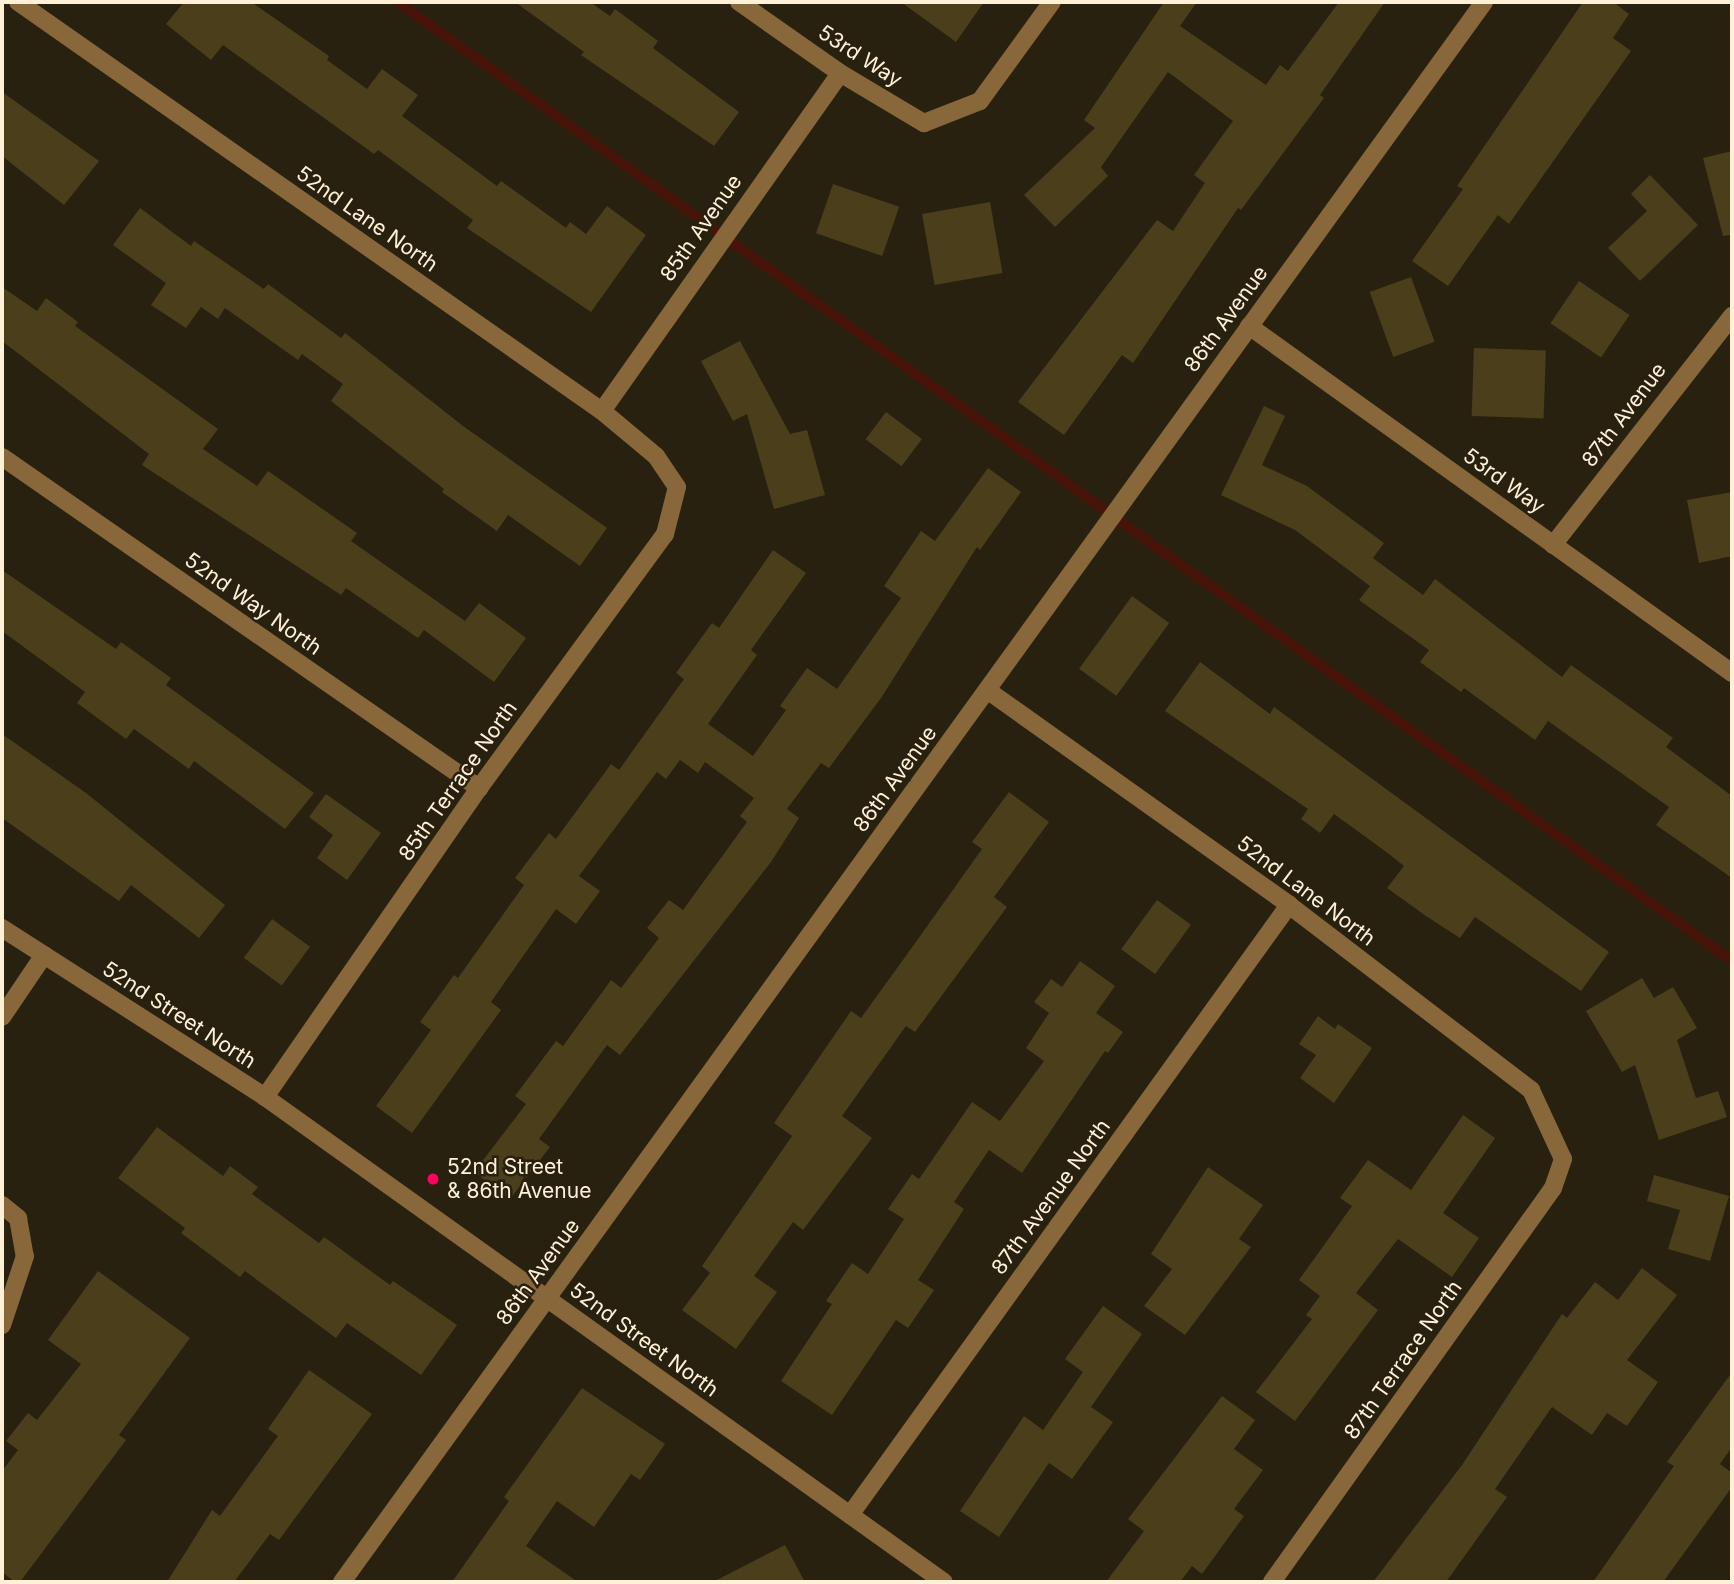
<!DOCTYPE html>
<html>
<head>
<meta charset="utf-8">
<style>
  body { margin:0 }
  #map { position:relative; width:1734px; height:1584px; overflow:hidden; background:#292110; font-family:Inter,sans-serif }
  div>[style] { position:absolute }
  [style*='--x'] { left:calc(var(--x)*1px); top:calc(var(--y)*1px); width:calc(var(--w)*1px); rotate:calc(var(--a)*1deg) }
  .stream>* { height:10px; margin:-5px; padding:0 5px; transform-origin:5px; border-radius:5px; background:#48140a }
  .building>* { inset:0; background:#4a3e1b; transform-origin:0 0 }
  .minor>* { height:18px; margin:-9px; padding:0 9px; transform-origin:9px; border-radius:9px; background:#88673a }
  .dots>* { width:19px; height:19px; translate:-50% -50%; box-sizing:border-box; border:4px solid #292110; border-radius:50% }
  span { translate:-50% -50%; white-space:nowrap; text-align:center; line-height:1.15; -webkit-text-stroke:5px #292110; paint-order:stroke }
  .street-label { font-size:21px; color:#fff1d7 }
  .poi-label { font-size:21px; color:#fff1d7 }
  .left { translate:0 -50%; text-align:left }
  .frame { position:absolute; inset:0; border:4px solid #fff1d7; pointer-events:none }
</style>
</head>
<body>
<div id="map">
  <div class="stream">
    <i style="--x:398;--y:2;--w:1643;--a:35.71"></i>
  </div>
  <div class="building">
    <i style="clip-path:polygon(184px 2px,251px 2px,329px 56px,327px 60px,367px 89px,382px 69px,418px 95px,402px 116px,497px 186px,501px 181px,566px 228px,570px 222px,586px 234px,607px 206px,646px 235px,591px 312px,467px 228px,473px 220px,378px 150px,374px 154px,223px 45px,211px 60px,166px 24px)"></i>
    <i style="clip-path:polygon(515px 2px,590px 2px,610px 16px,615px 9px,658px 41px,653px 48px,739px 112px,714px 146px,581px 55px,584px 52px)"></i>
    <i style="clip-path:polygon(901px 2px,984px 2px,956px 42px)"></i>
    <i style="clip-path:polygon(1164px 2px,1197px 2px,1180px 26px,1266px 85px,1280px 65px,1288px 71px,1339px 2px,1385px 2px,1320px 95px,1324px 98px,1241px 210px,1238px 208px,1133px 363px,1122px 355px,1064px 435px,1018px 402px,1157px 220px,1173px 231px,1205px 183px,1194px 175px,1233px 121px,1168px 72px,1101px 167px,1108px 176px,1055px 227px,1024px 195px,1095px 128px,1084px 120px)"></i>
    <i style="clip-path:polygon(1583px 2px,1613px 2px,1629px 14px,1613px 38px,1631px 51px,1509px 224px,1498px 215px,1448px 286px,1412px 261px,1463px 189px,1457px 186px)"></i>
    <i style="clip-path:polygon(2px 92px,99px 161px,64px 205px,2px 156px)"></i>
    <i style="clip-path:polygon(1732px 151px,1732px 235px,1723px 236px,1703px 158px)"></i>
    <i style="clip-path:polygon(1650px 175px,1698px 225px,1640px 281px,1608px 248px,1647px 211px,1631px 194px)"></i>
    <i style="left:833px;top:184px;width:70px;height:52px;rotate:19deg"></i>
    <i style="left:990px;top:202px;width:72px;height:69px;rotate:80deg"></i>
    <i style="clip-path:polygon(140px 208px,191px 246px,194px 241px,264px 289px,268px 284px,341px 338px,345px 333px,463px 426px,607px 528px,580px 566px,508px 515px,497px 531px,442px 492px,444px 489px,331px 401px,343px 384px,302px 354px,298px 360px,225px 308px,218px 319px,201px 307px,186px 328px,151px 305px,166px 283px,113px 245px)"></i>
    <i style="left:1411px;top:277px;width:69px;height:44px;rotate:70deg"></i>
    <i style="left:1579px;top:281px;width:61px;height:51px;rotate:34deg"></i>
    <i style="clip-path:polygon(2px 287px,37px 311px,46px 298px,78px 322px,75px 326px,218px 429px,203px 449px,257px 486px,268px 471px,357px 533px,351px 541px,465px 621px,479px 603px,526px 638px,494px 682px,424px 630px,418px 638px,346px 588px,341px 595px,142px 465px,149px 454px,2px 341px)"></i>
    <i style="clip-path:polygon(740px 341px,790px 434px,807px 430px,825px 495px,774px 509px,747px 414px,733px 421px,701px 361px)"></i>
    <i style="left:1474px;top:348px;width:72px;height:68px;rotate:2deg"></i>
    <i style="clip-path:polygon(1264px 406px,1285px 416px,1262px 465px,1307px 486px,1384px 543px,1373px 558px,1423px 595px,1435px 579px,1562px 677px,1571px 665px,1673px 738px,1666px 747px,1732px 796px,1732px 878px,1656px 825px,1669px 807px,1548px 721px,1535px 740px,1464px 688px,1461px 692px,1420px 662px,1429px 650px,1359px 600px,1370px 586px,1295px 530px,1221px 495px)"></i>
    <i style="left:886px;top:412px;width:45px;height:34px;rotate:37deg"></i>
    <i style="clip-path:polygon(988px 468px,1021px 492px,980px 550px,977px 547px,881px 698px,829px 768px,821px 763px,787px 809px,799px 818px,771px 862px,620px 1055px,607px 1045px,539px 1139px,550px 1147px,510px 1199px,474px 1172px,526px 1104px,515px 1096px,556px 1041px,563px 1046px,611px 980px,621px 988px,659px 938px,647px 928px,669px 900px,683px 910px,747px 822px,740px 816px,754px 798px,705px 762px,698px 773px,680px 760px,666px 779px,657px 772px,579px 876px,600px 891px,576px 924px,556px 909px,491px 1002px,501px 1010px,412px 1133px,376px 1106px,431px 1030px,420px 1022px,454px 975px,458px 978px,524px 885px,515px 878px,549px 833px,556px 839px,611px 764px,619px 770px,684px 679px,676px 673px,712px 623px,719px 628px,773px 550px,806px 573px,751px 650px,757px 655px,708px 724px,753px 756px,786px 710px,780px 706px,807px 668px,837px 689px,901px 598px,884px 586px,921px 531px,935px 541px)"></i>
    <i style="clip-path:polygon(1732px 492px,1732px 556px,1699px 563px,1687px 500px)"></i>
    <i style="clip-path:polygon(2px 570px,116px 649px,121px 642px,171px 678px,166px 685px,314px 793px,285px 829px,194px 761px,189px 769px,134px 729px,126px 739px,77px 703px,85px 692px,2px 631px)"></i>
    <i style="left:1132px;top:596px;width:46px;height:90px;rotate:36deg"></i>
    <i style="clip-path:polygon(1200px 662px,1270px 714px,1274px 707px,1609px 952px,1581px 991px,1475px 917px,1460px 938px,1426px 916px,1387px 888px,1404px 866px,1385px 851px,1334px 814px,1320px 833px,1301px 819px,1308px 809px,1165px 711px)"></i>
    <i style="clip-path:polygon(2px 734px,86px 793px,225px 905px,199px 938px,131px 885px,119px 901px,2px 818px)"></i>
    <i style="clip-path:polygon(1009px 792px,1049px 822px,994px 897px,1007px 907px,915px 1032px,906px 1026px,842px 1116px,872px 1138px,803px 1230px,793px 1222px,754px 1276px,777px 1292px,736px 1349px,682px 1310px,710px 1273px,702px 1266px,792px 1136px,774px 1123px,851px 1011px,861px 1018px,913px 946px,982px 849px,972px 842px)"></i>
    <i style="clip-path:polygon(326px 794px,381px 833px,347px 880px,317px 858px,333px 835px,309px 817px)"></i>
    <i style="left:1157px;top:900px;width:42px;height:61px;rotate:36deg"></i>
    <i style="left:272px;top:919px;width:47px;height:48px;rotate:36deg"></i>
    <i style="clip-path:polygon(1080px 961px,1115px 986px,1096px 1013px,1123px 1032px,1108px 1053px,1105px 1051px,1022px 1173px,989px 1150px,954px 1202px,964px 1209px,918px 1280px,934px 1290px,908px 1328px,896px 1320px,832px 1415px,781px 1381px,832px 1304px,826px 1301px,852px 1263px,868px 1274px,904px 1219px,888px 1209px,912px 1174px,919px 1179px,972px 1102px,1000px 1121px,1044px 1061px,1026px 1048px,1049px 1013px,1034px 1002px,1051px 979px,1062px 987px)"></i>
    <i style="clip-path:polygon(1642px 978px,1654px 998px,1673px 987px,1697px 1028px,1677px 1040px,1696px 1098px,1718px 1091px,1727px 1117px,1659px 1140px,1635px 1065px,1622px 1072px,1586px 1011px)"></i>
    <i style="clip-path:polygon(1318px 1016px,1335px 1029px,1338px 1024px,1372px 1048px,1334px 1103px,1300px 1078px,1316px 1055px,1299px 1044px)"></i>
    <i style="clip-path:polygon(1463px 1115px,1495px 1138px,1443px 1213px,1479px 1238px,1452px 1277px,1398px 1239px,1356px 1293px,1378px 1310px,1295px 1421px,1256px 1392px,1312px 1319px,1306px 1315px,1320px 1296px,1299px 1280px,1352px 1206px,1340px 1198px,1368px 1160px,1411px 1190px)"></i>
    <i style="clip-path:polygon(157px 1127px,223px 1176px,230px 1166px,258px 1187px,252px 1194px,319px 1243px,324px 1237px,390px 1285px,393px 1281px,457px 1325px,421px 1375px,347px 1323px,336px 1338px,245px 1271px,240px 1277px,181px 1233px,185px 1228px,118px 1178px)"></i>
    <i style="clip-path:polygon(1208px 1167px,1263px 1205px,1239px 1239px,1251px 1247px,1185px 1335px,1144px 1306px,1172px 1269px,1151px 1254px)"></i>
    <i style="clip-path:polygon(1654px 1175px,1729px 1196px,1710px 1261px,1668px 1249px,1680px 1210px,1647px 1201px)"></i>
    <i style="clip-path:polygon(1642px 1268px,1677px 1295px,1627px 1360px,1658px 1382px,1627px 1426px,1607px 1413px,1592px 1435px,1552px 1407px,1495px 1489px,1507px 1497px,1446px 1582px,1373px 1582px,1462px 1465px,1562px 1314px,1567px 1318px,1595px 1282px,1618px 1300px)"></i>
    <i style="clip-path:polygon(98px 1271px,190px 1338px,119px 1435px,126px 1440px,20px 1582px,15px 1582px,2px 1572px,2px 1471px,18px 1450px,6px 1441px,28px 1413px,37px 1420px,81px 1364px,48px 1340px)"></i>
    <i style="clip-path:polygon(1103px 1306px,1142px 1334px,1091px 1407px,1113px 1422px,1072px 1479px,1049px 1463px,999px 1537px,960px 1511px,1024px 1416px,1043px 1430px,1083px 1372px,1065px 1359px)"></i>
    <i style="clip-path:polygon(309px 1370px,372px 1414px,279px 1540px,270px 1534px,234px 1582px,167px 1582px,212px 1510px,220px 1516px,278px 1436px,268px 1429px)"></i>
    <i style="clip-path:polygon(1732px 1372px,1732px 1447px,1720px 1464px,1732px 1473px,1732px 1487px,1663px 1582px,1593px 1582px,1674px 1466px,1667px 1462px)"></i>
    <i style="clip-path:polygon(582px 1388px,665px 1444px,640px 1480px,631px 1474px,594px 1527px,557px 1501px,526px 1546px,578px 1582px,452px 1582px,509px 1501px,504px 1497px)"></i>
    <i style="clip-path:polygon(1222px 1396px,1255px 1420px,1234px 1449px,1263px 1470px,1234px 1509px,1244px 1516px,1202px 1574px,1192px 1566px,1180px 1582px,1106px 1582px,1144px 1531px,1128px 1519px)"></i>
    <i style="clip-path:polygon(785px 1545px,805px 1582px,713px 1582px)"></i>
  </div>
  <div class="minor">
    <i style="--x:18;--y:2;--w:713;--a:35.01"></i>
    <i style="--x:602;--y:411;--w:70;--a:39.8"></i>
    <i style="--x:656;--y:456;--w:37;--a:56"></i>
    <i style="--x:677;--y:487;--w:49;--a:104.3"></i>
    <i style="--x:665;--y:534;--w:315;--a:126.2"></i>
    <i style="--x:479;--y:788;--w:376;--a:124.7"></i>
    <i style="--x:739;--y:2;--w:123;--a:35.1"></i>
    <i style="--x:840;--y:73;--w:98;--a:30.8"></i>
    <i style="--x:924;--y:123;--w:60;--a:-21.4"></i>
    <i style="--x:980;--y:101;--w:122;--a:-54"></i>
    <i style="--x:1249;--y:326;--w:595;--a:35.69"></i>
    <i style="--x:602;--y:411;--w:413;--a:-54.8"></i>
    <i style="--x:2;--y:457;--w:581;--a:34.76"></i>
    <i style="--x:1553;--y:545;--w:291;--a:-52"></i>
    <i style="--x:987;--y:690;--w:371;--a:35.4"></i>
    <i style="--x:1289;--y:905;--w:305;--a:37.4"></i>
    <i style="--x:1531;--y:1090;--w:76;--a:65.1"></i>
    <i style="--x:1563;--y:1159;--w:31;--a:109"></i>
    <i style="--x:1553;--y:1188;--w:484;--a:125.5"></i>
    <i style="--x:2;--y:928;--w:313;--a:32.7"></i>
    <i style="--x:265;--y:1097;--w:834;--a:35.54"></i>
    <i style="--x:2;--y:1017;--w:75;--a:-55.9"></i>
    <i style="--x:2;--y:1205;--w:21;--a:39"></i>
    <i style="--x:18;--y:1218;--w:39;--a:80"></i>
    <i style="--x:25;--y:1256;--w:73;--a:108.4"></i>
    <i style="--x:850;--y:1515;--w:752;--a:-54.26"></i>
    <i style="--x:342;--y:1582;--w:1950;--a:-54.14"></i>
  </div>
  <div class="dots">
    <i style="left:433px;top:1179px;background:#ff0360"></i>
  </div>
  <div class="street-label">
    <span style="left:860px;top:56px;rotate:33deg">53rd Way</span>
    <span style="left:367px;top:219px;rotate:35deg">52nd Lane North</span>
    <span style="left:701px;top:228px;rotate:-55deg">85th Avenue</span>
    <span style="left:1226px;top:319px;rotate:-54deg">86th Avenue</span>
    <span style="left:1624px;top:415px;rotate:-53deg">87th Avenue</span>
    <span style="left:1504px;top:481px;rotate:36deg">53rd Way</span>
    <span style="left:253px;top:604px;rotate:35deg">52nd Way North</span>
    <span style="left:895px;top:779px;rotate:-54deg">86th Avenue</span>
    <span style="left:458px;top:781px;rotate:-55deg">85th Terrace North</span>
    <span style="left:1306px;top:891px;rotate:37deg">52nd Lane North</span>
    <span style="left:179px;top:1015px;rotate:33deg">52nd Street North</span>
    <span style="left:1051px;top:1197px;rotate:-54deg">87th Avenue North</span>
    <span style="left:538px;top:1272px;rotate:-54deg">86th Avenue</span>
    <span style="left:644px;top:1340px;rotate:36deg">52nd Street North</span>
    <span style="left:1403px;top:1360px;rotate:-55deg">87th Terrace North</span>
  </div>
  <div class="poi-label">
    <span class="left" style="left:447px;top:1179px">52nd Street<br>&amp; 86th Avenue</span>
  </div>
  <div class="frame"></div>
</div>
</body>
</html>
